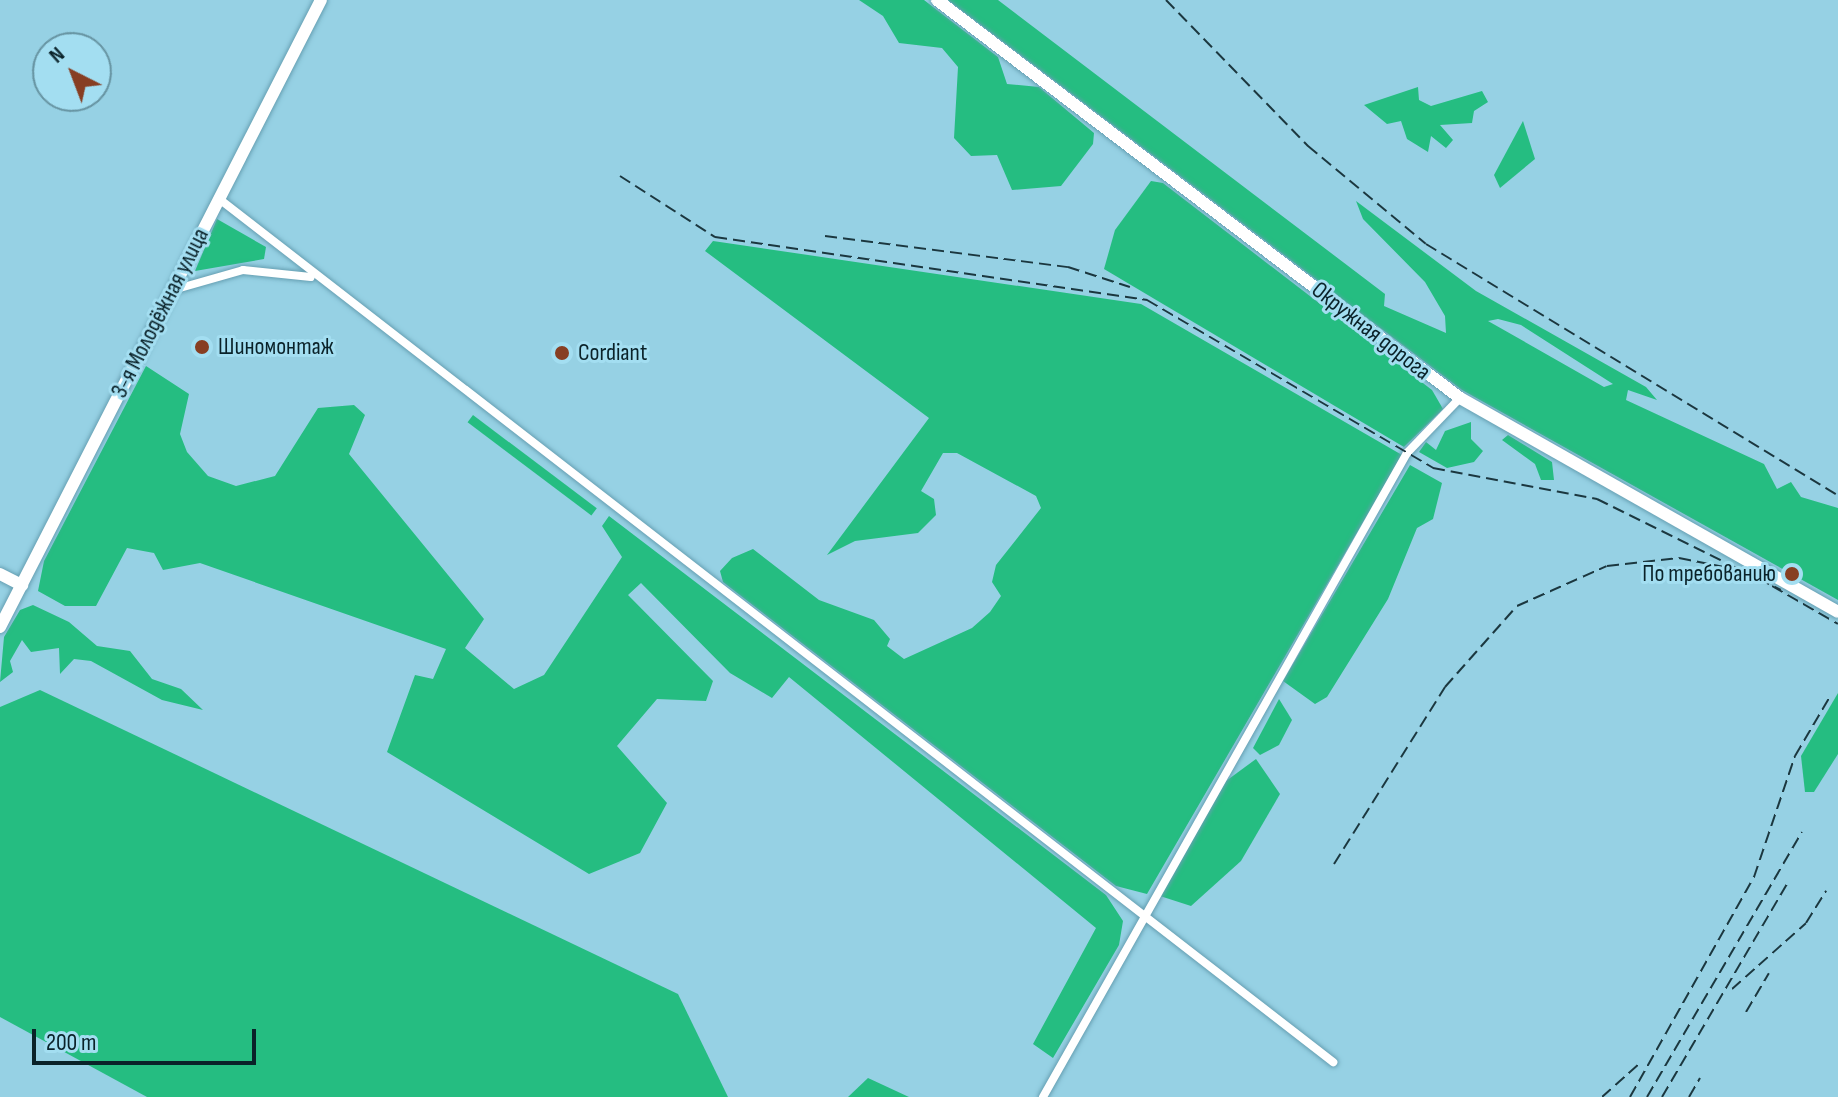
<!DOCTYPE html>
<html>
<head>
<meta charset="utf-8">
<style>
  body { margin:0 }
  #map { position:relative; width:1838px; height:1097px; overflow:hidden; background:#96d1e4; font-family:"Sofia Sans Condensed",sans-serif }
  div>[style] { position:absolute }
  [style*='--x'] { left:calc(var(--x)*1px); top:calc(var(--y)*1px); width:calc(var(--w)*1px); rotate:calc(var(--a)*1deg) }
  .green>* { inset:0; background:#25bd81; transform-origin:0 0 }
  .roads { filter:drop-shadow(0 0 2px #669fb2) drop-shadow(0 0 2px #669fb2) }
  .street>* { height:8px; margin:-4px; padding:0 4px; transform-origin:4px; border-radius:4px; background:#fff }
  .secondary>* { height:12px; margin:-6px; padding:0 6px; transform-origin:6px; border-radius:6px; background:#fff }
  .rail>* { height:2px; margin-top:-1px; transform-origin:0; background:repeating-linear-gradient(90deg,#1b373f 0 12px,transparent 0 18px) }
  .dots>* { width:22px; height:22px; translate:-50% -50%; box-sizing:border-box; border:4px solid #a3def1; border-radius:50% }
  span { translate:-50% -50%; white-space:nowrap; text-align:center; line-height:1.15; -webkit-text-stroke:6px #a3def1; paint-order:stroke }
  .street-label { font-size:24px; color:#0a2229 }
  .poi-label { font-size:24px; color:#0a2229 }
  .left { translate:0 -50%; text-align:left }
  .right { translate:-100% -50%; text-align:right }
  .north { position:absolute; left:32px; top:32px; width:80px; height:80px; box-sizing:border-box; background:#a3def1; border:2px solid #6693a1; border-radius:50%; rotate:318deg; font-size:22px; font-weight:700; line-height:32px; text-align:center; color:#0a2229 }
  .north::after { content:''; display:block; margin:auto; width:28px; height:36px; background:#873e22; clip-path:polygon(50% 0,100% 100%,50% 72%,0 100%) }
  .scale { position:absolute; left:32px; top:1029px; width:224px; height:36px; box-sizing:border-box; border:4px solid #0a2229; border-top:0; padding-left:10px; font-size:24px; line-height:28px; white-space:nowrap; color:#0a2229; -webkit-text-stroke:6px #a3def1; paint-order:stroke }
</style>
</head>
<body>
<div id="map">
  <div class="green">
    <i style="clip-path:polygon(859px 0,924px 0,998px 57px,1007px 84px,1039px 87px,1094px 133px,1093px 144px,1061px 186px,1012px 190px,997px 155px,971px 156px,954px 138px,958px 67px,942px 48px,899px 43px,883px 16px)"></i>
    <i style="clip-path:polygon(evenodd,948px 0,998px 0,1385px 294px,1384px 306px,1446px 333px,1445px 316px,1425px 282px,1363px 219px,1356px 201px,1476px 291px,1646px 387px,1657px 400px,1628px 390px,1626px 400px,1764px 464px,1777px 489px,1791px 482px,1801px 497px,1838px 508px,1838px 600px,1462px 390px,948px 0,1498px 319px,1521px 325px,1613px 384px,1604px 387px,1488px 321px,1498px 319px)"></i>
    <i style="clip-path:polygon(1418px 87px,1419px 100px,1431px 106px,1482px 91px,1488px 102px,1474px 111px,1472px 123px,1440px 125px,1453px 140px,1446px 148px,1431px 136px,1428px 152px,1407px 139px,1401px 121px,1387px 124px,1364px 105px)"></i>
    <i style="clip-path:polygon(1523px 121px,1535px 159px,1500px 188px,1494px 175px)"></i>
    <i style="clip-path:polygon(1151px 181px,1163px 183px,1432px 390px,1443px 409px,1404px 447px,1104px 269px,1115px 230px)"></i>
    <i style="clip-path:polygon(217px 219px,266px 247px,264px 259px,195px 271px)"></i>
    <i style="clip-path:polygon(713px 241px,1141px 304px,1402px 455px,1147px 894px,1116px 886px,723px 582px,720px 571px,732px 558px,753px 549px,819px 600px,874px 620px,890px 639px,887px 646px,904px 659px,972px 628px,990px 612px,1001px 596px,992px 582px,996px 565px,1041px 508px,1036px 496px,957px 453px,943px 453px,921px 491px,934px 499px,936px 515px,918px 533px,855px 541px,827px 555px,929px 418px,705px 251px)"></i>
    <i style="clip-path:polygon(146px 366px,189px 394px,180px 434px,187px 452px,208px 476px,236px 486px,275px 476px,318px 408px,354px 405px,365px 415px,349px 454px,484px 619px,465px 648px,514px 689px,544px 675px,622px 557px,602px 526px,609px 516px,1106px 895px,1123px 921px,1119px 945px,1053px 1058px,1033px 1044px,1096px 928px,789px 677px,772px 698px,730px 673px,641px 583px,628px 595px,713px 681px,706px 701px,657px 699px,617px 746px,667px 803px,640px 853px,589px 874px,387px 752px,415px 675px,433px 679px,446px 649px,200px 563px,163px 570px,154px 553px,127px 548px,96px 606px,65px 606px,38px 591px,44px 561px)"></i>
    <i style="left:473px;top:415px;width:155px;height:9px;rotate:37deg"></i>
    <i style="clip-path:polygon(1471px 422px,1471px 439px,1483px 451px,1474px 462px,1447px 468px,1419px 452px,1426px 442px,1436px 450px,1445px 431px)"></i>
    <i style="clip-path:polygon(1508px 435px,1552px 462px,1554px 480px,1541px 480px,1535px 464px,1502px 440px)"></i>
    <i style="clip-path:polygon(1410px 465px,1442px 483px,1433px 519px,1417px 528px,1388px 599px,1327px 697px,1315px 704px,1283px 681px)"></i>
    <i style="clip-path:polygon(33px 605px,69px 622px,97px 646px,130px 651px,152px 679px,181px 689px,203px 710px,162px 700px,91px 661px,74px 659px,60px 674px,59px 648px,31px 652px,22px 640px,10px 661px,13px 672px,0 682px,4px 637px,20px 610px)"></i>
    <i style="clip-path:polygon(40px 690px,678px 994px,728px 1097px,147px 1097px,0 1017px,0 707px)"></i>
    <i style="clip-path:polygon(1838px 693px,1838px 754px,1814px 792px,1805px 792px,1801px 756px)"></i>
    <i style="clip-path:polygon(1279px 699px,1292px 720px,1279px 745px,1260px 755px,1253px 748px)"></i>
    <i style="clip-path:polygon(1256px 759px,1280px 794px,1241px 861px,1191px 906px,1160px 896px,1226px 781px)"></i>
    <i style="clip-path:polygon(868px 1078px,909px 1097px,848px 1097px)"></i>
  </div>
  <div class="roads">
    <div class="street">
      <i style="--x:218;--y:198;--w:1411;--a:37.77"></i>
      <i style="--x:173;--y:290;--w:73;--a:-15.9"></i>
      <i style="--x:243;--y:270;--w:68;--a:5.9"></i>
      <i style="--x:1043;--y:1097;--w:740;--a:-60.52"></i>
      <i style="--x:1407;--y:453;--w:76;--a:-46.1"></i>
    </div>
    <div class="secondary">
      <i style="--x:937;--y:0;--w:657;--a:37.27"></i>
      <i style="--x:1460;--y:398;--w:434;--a:29.5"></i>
      <i style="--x:0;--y:574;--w:25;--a:27"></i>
      <i style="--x:0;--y:627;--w:704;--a:-62.89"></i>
    </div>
  </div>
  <div class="rail">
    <i style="--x:1166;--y:0;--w:204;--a:45.8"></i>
    <i style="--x:1308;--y:146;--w:153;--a:39.7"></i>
    <i style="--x:1426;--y:244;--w:482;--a:31.4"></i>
    <i style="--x:620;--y:176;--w:113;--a:32.7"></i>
    <i style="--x:715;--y:237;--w:437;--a:8.3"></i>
    <i style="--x:1147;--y:300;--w:332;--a:30.4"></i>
    <i style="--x:1433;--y:468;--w:167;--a:10.7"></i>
    <i style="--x:1597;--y:499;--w:205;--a:26.3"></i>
    <i style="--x:825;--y:236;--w:245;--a:7.3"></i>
    <i style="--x:1068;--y:267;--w:65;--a:17.9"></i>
    <i style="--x:1772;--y:586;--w:76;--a:29.9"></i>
    <i style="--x:1334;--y:864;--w:209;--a:-57.9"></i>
    <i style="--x:1445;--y:687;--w:108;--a:-48.4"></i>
    <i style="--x:1517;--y:606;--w:98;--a:-24"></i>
    <i style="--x:1607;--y:566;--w:72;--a:-6.3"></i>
    <i style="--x:1679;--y:558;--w:46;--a:11.3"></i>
    <i style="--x:1732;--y:989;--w:99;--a:-41.7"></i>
    <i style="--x:1806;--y:923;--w:38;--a:-58"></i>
    <i style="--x:1746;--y:1012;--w:45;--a:-59.5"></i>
    <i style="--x:1602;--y:1097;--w:51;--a:-41.8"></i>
    <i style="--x:1630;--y:1097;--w:253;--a:-60.6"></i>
    <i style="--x:1754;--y:877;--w:128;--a:-71.3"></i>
    <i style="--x:1795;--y:756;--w:71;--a:-59.5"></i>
    <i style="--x:1647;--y:1097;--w:307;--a:-59.7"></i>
    <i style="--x:1662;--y:1097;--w:247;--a:-59.6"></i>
    <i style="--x:1689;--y:1097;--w:22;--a:-60"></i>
  </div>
  <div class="dots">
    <i style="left:202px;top:347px;background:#873e22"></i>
    <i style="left:562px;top:353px;background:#873e22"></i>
    <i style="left:1792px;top:574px;background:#873e22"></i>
  </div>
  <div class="street-label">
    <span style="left:160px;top:313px;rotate:-63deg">3-я Молодёжная улица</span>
    <span style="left:1371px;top:331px;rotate:38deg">Окружная дорога</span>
  </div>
  <div class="poi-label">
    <span class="left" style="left:218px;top:347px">Шиномонтаж</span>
    <span class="left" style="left:578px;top:353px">Cordiant</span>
    <span class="right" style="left:1776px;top:574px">По требованию</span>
  </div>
  <div class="north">N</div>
  <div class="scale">200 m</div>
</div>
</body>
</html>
